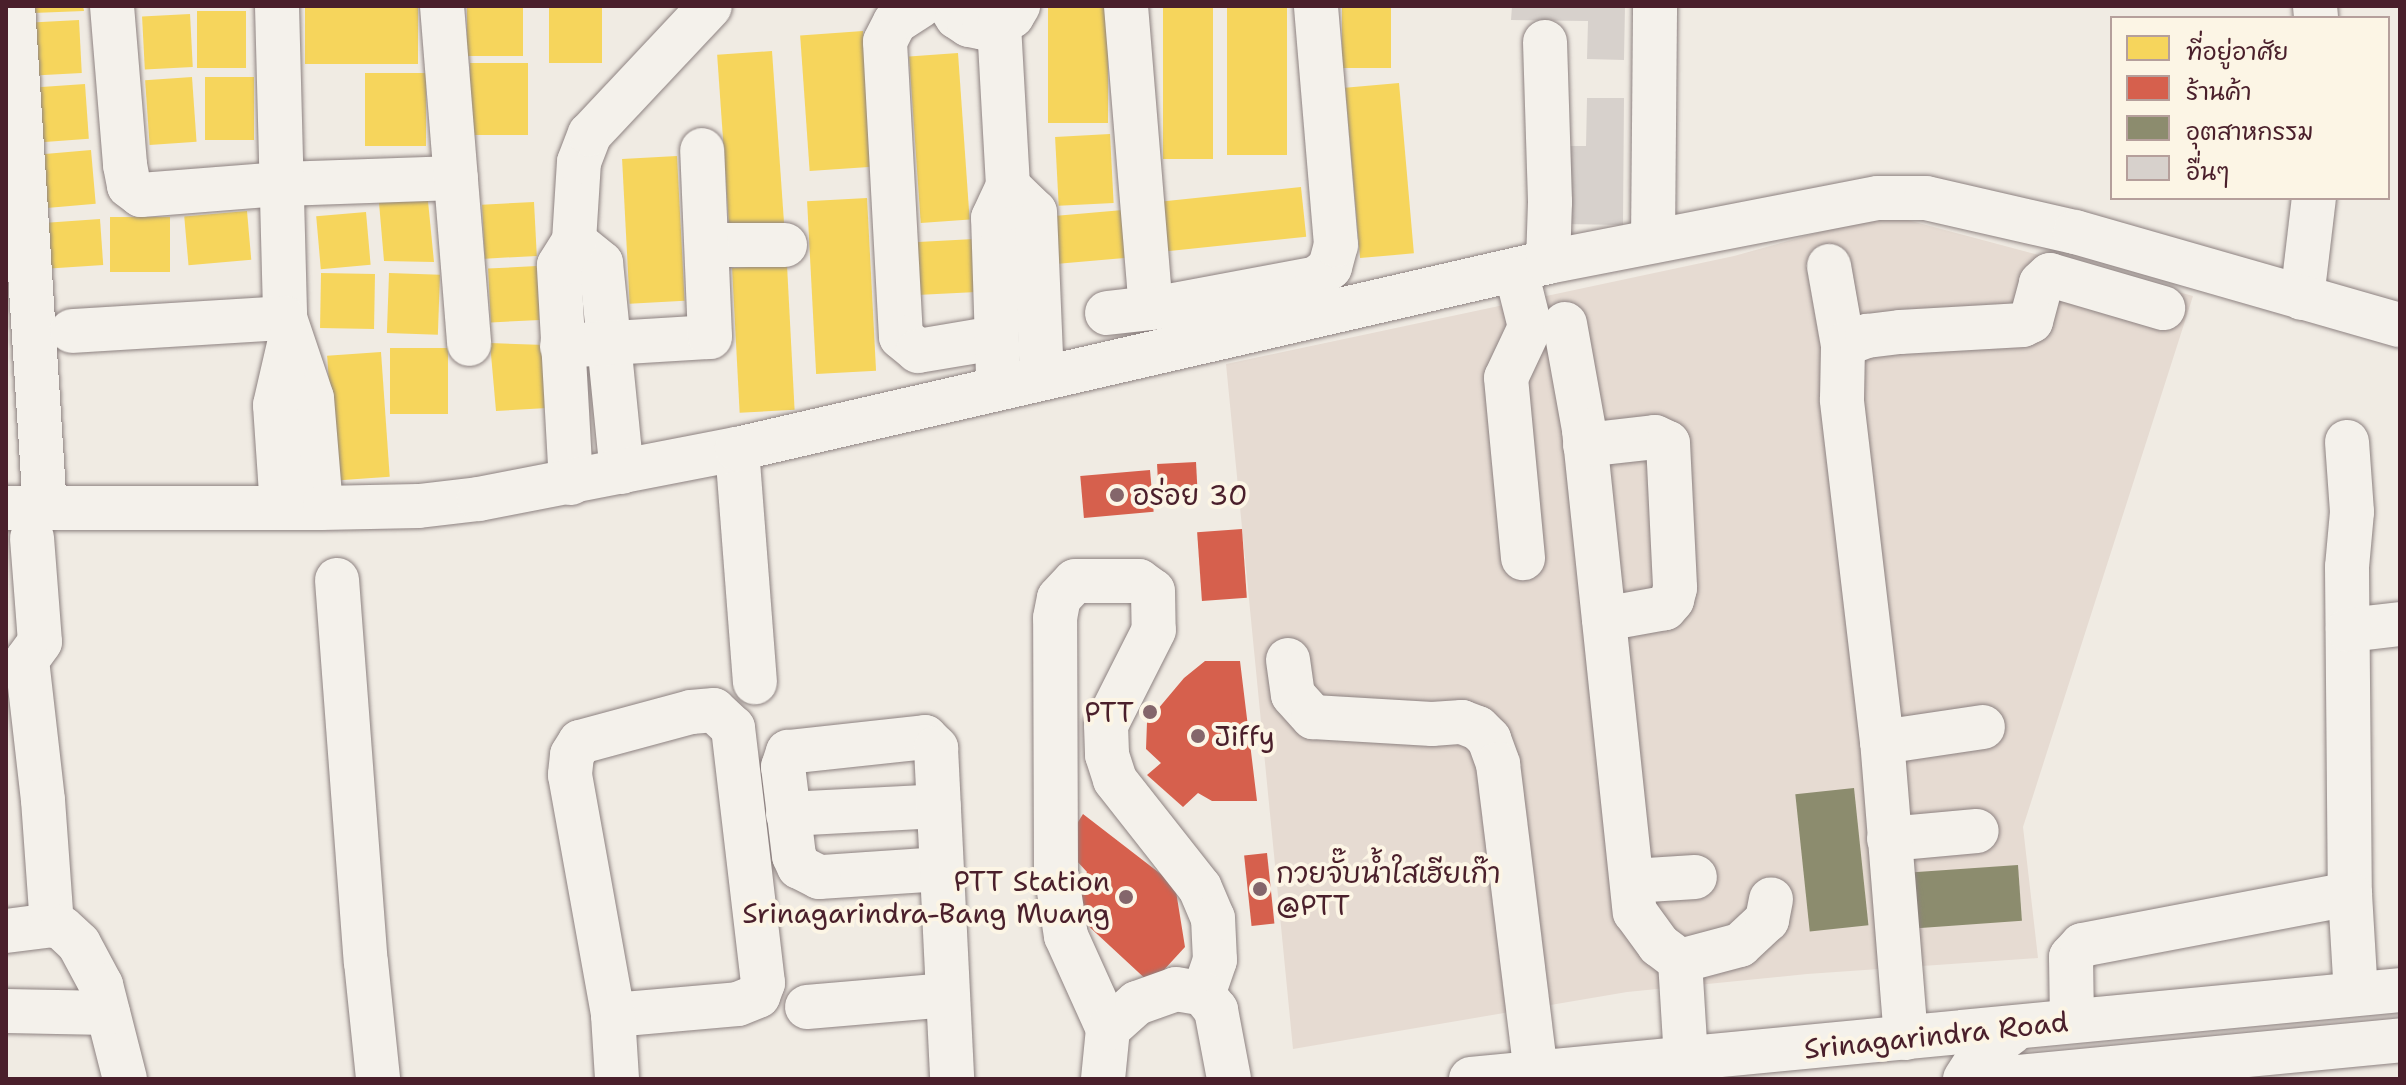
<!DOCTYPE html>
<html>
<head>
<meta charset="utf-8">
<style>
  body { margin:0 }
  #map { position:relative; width:2406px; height:1085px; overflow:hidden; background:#f0ebe3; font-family:"Shantell Sans","Playpen Sans Thai",sans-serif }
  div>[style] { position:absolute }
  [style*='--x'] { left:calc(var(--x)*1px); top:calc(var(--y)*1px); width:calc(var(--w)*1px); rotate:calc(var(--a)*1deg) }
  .built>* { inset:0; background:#e6dbd2 }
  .homes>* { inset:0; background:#f6d55c; transform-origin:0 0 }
  .shops>* { inset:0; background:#d6604d; transform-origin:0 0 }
  .industry>* { inset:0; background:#8c8c6e; transform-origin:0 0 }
  .building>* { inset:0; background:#d7d1cc }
  .roads { filter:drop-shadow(0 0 2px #8d8281) drop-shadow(0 0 2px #8d8281) }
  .minor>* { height:44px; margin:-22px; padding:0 22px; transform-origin:22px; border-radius:22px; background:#f4f1eb }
  .major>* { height:44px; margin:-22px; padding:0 22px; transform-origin:22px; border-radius:22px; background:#f4f1eb }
  .dots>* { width:22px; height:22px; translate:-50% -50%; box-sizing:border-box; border:4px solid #fcf5e5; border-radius:50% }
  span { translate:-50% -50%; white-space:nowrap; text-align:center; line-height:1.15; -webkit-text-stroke:8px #fcf5e5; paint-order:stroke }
  .poi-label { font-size:28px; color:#4a1f2b }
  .left { translate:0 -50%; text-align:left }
  .right { translate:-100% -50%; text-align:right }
  .street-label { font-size:28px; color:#4a1f2b }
  .frame { position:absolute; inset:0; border:8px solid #4a1f2b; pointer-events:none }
  .legend { position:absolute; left:2110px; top:16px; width:280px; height:184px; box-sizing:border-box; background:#fcf5e5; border:2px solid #b59f9b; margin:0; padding:10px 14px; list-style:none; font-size:24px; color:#4a1f2b }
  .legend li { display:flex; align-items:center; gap:16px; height:40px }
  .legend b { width:40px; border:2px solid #b59f9b }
</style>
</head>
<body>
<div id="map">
  <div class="built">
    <i style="clip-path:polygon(1885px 214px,2193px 296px,2023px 827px,2038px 958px,1807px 974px,1627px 992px,1293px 1049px,1226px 364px,1734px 256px)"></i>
  </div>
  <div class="homes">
    <i style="clip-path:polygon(33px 6px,83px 6px,84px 11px,33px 13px)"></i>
    <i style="left:305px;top:6px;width:113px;height:58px"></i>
    <i style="left:467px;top:6px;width:56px;height:50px"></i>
    <i style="left:549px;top:6px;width:53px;height:57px"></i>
    <i style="left:1048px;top:6px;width:60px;height:117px"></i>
    <i style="left:1163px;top:6px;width:50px;height:153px"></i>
    <i style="left:1227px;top:6px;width:60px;height:149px"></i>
    <i style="left:1342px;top:6px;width:49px;height:62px"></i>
    <i style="left:197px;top:11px;width:49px;height:57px"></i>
    <i style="left:190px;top:14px;width:53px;height:48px;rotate:87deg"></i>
    <i style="left:79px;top:20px;width:53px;height:47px;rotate:87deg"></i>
    <i style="left:863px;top:31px;width:136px;height:63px;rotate:86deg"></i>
    <i style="left:772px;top:51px;width:175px;height:55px;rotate:86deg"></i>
    <i style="left:958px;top:53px;width:167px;height:49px;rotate:86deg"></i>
    <i style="left:528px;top:63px;width:72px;height:58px;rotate:90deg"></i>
    <i style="left:426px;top:73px;width:73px;height:61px;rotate:90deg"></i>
    <i style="left:192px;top:77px;width:65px;height:47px;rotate:86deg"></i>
    <i style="left:205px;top:77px;width:49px;height:63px"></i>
    <i style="left:1399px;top:83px;width:171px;height:54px;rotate:85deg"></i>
    <i style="left:85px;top:84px;width:55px;height:51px;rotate:86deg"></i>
    <i style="left:1110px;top:134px;width:69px;height:55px;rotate:87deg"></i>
    <i style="left:91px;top:150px;width:54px;height:52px;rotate:85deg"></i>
    <i style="left:677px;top:156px;width:145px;height:55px;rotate:87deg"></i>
    <i style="left:1301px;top:187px;width:50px;height:147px;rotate:84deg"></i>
    <i style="clip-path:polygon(378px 191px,427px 191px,434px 262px,384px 261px)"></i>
    <i style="left:867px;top:198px;width:173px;height:60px;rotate:87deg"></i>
    <i style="left:534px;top:202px;width:54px;height:52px;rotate:87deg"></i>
    <i style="left:1123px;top:210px;width:48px;height:69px;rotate:85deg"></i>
    <i style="left:247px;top:211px;width:49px;height:63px;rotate:85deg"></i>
    <i style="left:366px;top:212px;width:53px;height:50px;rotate:85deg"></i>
    <i style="left:110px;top:217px;width:60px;height:55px"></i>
    <i style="left:100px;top:219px;width:46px;height:57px;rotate:86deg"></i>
    <i style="left:974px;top:239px;width:53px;height:65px;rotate:87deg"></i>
    <i style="left:787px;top:265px;width:145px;height:55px;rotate:87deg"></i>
    <i style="left:537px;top:266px;width:54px;height:49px;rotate:87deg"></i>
    <i style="left:389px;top:273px;width:51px;height:60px;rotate:2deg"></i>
    <i style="left:375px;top:274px;width:55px;height:54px;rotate:91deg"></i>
    <i style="clip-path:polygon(490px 343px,545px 345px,547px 408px,496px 411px)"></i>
    <i style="left:448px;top:348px;width:66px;height:58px;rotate:90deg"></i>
    <i style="left:381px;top:352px;width:125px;height:54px;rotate:86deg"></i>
  </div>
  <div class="shops">
    <i style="left:1196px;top:462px;width:35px;height:39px;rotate:87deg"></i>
    <i style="left:1150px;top:470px;width:42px;height:70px;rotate:85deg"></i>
    <i style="left:1242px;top:529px;width:69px;height:45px;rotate:86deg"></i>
    <i style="clip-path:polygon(1205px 661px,1240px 661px,1257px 801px,1212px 801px,1198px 793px,1183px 807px,1147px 775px,1161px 763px,1146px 749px,1147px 722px,1184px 678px)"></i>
    <i style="clip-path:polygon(1083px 814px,1175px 885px,1185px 947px,1151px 984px,1069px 908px,1087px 872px,1063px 846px)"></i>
    <i style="left:1267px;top:853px;width:71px;height:23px;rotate:84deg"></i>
  </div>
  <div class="industry">
    <i style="left:1854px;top:788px;width:138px;height:59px;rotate:84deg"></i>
    <i style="left:2018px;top:865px;width:56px;height:112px;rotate:86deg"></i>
  </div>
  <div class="building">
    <i style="clip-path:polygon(1512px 6px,1625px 6px,1624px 60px,1587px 59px,1588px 21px,1511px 20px)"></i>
    <i style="clip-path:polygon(1587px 98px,1624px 98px,1623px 225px,1565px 224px,1566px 146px,1586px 146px)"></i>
  </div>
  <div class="roads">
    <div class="minor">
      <i style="--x:13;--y:6;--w:504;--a:86.36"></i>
      <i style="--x:112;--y:6;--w:160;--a:85.3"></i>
      <i style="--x:125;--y:165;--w:21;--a:79"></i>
      <i style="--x:129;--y:186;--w:15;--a:37"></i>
      <i style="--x:141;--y:195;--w:141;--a:-4.5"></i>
      <i style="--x:282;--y:184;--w:174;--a:-2"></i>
      <i style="--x:277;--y:6;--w:312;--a:88.5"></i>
      <i style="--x:285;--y:318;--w:84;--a:71.4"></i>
      <i style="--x:312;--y:398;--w:110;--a:85.3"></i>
      <i style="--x:442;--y:6;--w:339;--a:85.4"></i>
      <i style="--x:920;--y:6;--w:30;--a:147"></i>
      <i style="--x:895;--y:22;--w:22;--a:117"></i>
      <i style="--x:885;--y:42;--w:295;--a:86.9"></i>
      <i style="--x:901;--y:337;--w:22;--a:39"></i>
      <i style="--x:918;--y:351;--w:61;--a:-9.5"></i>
      <i style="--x:950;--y:6;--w:13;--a:58"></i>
      <i style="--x:957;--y:17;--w:14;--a:34"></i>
      <i style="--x:969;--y:25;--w:15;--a:11"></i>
      <i style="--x:984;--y:28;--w:15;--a:-11"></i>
      <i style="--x:999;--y:25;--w:16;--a:-35"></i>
      <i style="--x:1012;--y:16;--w:12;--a:-59"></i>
      <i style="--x:1126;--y:6;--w:303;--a:85.3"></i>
      <i style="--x:2315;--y:6;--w:12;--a:85"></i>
      <i style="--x:1545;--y:42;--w:160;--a:88.2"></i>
      <i style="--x:1550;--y:202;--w:60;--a:91.9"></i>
      <i style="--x:1008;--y:186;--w:37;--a:44"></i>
      <i style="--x:1035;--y:212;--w:165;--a:87.6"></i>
      <i style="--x:574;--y:241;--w:35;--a:39"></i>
      <i style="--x:601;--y:263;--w:210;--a:84.3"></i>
      <i style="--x:1653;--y:241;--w:235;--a:-89.5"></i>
      <i style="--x:708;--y:245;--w:77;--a:0"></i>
      <i style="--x:1829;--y:266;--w:80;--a:80"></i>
      <i style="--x:1516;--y:271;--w:58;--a:76"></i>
      <i style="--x:1530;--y:327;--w:56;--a:115.2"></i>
      <i style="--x:1506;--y:378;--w:181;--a:84.6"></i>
      <i style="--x:2302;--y:298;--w:101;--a:-83.2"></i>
      <i style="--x:1107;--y:313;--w:61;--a:-6.5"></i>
      <i style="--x:1168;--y:306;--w:152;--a:-10.6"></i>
      <i style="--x:1317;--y:278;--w:17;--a:-40"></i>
      <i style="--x:1330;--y:267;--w:23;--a:-75"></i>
      <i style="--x:1336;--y:245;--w:240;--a:-94.8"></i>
      <i style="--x:1565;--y:324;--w:108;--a:79.8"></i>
      <i style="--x:1584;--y:430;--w:485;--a:84"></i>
      <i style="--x:1635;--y:912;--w:41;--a:54"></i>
      <i style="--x:1659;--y:945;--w:26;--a:37"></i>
      <i style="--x:1680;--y:961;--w:98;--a:86.5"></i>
      <i style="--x:72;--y:331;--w:213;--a:-3.5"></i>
      <i style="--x:562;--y:346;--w:148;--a:-3.5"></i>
      <i style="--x:710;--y:337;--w:187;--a:-92.4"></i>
      <i style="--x:998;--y:375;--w:157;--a:-91.8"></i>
      <i style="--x:993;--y:218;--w:35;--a:-65"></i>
      <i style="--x:1008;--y:186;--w:161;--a:-93.2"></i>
      <i style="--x:2347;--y:442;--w:70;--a:85.9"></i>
      <i style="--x:2352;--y:512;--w:55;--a:95.2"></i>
      <i style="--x:2347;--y:567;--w:327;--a:89.5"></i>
      <i style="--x:1585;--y:445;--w:70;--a:-6.5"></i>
      <i style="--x:1655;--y:437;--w:14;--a:25"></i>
      <i style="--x:1668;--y:443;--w:145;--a:87.2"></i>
      <i style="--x:1675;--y:588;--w:12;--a:104"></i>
      <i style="--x:1672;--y:600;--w:11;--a:131"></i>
      <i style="--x:1665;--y:608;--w:62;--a:169.8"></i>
      <i style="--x:737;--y:449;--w:234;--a:85.6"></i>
      <i style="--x:571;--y:483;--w:218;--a:-93.2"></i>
      <i style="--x:559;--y:265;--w:28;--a:-58"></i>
      <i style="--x:574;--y:241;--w:79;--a:-86.4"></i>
      <i style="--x:579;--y:162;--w:30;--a:-69"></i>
      <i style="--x:590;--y:134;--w:175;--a:-46.8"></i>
      <i style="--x:6;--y:508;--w:315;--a:0"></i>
      <i style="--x:321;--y:508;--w:98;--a:-1.2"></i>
      <i style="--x:419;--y:506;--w:60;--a:-6.7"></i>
      <i style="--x:479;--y:499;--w:263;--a:-11"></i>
      <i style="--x:737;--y:449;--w:832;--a:-12.98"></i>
      <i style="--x:1548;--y:262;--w:336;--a:-11"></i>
      <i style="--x:1878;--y:198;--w:48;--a:0"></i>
      <i style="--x:1926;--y:198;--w:153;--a:12.9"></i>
      <i style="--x:2075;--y:232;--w:338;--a:16"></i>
      <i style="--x:282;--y:508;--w:103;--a:-93.9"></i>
      <i style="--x:275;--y:405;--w:67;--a:-77"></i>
      <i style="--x:32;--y:538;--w:104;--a:85.6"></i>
      <i style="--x:40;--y:642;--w:22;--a:126"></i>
      <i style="--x:27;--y:660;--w:141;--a:83.5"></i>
      <i style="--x:43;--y:800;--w:125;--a:85.9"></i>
      <i style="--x:337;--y:580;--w:383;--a:85.7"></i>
      <i style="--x:366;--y:962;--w:118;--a:84.1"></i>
      <i style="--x:2348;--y:630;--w:52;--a:-6.6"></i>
      <i style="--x:1288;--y:660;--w:35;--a:82"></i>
      <i style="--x:1293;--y:695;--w:30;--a:48"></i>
      <i style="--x:1313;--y:717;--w:119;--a:3.4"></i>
      <i style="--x:1432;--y:724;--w:30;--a:-4"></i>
      <i style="--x:1462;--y:722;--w:17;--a:21"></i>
      <i style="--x:1478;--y:728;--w:16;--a:45"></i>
      <i style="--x:1489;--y:739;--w:27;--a:70"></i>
      <i style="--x:1498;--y:764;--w:311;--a:83"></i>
      <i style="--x:1882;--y:742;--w:102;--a:-8.4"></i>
      <i style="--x:788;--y:814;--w:151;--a:-3"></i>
      <i style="--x:1889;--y:839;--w:88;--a:-5.2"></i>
      <i style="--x:941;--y:869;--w:122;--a:176.2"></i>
      <i style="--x:819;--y:877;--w:22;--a:-153"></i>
      <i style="--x:799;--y:867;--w:12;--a:-114"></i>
      <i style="--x:794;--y:856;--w:90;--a:-97"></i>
      <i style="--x:783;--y:767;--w:16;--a:-72"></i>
      <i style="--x:788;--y:752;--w:138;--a:-6.2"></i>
      <i style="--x:925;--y:737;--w:16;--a:45"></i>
      <i style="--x:936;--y:748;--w:331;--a:87.2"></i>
      <i style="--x:1632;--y:881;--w:63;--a:-3.6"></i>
      <i style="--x:6;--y:931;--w:46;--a:-7.4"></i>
      <i style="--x:52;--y:925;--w:10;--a:17"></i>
      <i style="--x:62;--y:928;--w:23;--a:43"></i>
      <i style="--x:79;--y:944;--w:47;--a:61.8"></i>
      <i style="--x:101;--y:985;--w:97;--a:75.7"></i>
      <i style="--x:1680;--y:961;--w:62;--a:-14.9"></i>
      <i style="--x:1740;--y:945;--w:37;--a:-43"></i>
      <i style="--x:1767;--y:920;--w:21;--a:-79"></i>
      <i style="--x:807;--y:1007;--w:141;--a:-4.9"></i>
      <i style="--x:6;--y:1011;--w:102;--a:1.1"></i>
      <i style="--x:613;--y:1015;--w:125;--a:-5"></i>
      <i style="--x:738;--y:1004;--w:22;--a:-22"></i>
      <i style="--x:758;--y:996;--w:14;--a:-69"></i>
      <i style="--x:763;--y:983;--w:257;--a:-96.7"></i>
      <i style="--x:733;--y:728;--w:26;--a:-137"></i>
      <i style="--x:714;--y:710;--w:23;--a:175"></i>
      <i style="--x:691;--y:712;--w:115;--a:164.9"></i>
      <i style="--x:580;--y:742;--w:15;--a:122"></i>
      <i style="--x:572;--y:755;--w:20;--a:96"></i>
      <i style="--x:570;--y:775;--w:244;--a:79.8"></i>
      <i style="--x:613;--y:1015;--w:64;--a:86.4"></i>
      <i style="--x:2072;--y:1021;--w:64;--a:-90.9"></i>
      <i style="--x:2071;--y:957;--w:16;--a:-47"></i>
      <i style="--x:2082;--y:945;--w:273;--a:-10.8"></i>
      <i style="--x:2350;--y:894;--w:100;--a:86.6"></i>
      <i style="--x:1108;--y:1029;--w:102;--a:-114.3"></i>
      <i style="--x:1066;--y:936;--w:65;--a:-98.9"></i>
      <i style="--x:1056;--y:872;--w:254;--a:-90.2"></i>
      <i style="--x:1055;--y:618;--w:20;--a:-79"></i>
      <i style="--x:1059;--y:598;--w:23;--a:-47"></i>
      <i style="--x:1075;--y:581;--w:64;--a:0"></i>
      <i style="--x:1139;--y:581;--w:17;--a:36"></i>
      <i style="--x:1153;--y:591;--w:39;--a:89"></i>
      <i style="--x:1154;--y:630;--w:106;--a:116.8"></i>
      <i style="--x:1106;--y:725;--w:30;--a:88"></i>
      <i style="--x:1107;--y:755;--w:26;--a:72"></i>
      <i style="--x:1115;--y:780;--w:137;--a:51.8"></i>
      <i style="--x:1200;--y:888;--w:33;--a:67"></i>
      <i style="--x:1213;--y:918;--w:42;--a:87.3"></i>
      <i style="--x:1215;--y:960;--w:36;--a:109"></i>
      <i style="--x:1906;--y:1038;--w:297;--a:-94.6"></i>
      <i style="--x:1882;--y:742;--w:345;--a:-96.7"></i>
      <i style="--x:1842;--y:399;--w:54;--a:-88.9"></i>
      <i style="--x:1843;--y:345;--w:26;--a:-21"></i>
      <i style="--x:1867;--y:336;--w:33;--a:-7"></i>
      <i style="--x:1900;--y:332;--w:123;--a:-3.3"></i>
      <i style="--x:2023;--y:325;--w:9;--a:-27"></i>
      <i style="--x:2031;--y:321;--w:39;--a:-75"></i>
      <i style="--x:2041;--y:283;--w:12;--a:-42"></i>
      <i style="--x:2050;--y:275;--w:118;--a:16.3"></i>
      <i style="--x:1103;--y:1079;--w:50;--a:-84.3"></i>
      <i style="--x:1108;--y:1029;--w:39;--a:-42"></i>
      <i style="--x:1137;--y:1003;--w:41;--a:-19.7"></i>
      <i style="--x:1176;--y:989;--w:27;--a:10"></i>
      <i style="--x:1203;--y:994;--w:21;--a:51"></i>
      <i style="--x:1216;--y:1010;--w:70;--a:79.3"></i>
    </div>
    <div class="major">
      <i style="--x:1471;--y:1079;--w:933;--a:-5.47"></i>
      <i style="--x:1965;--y:1079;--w:27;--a:-57"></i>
      <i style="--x:1980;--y:1056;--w:39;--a:-37"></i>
      <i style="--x:1998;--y:1079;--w:404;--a:-5.5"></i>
    </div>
  </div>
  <div class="dots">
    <i style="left:1117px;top:495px;background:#84666b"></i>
    <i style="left:1150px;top:712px;background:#84666b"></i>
    <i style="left:1198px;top:736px;background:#84666b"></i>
    <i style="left:1260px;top:889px;background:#84666b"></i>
    <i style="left:1126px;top:897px;background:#84666b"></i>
  </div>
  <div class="poi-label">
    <span class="left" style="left:1133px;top:495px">อร่อย 30</span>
    <span class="right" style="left:1134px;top:712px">PTT</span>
    <span class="left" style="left:1214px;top:736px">Jiffy</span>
    <span class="left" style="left:1276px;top:889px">กวยจั๊บน้ำใสเฮียเก๊า<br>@PTT</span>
    <span class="right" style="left:1110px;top:897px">PTT Station<br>Srinagarindra-Bang Muang</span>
  </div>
  <div class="street-label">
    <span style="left:1936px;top:1035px;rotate:-6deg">Srinagarindra Road</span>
  </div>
  <div class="frame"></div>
  <ul class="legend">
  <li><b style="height:22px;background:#f6d55c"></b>ที่อยู่อาศัย</li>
  <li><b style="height:22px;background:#d6604d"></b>ร้านค้า</li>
  <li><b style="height:22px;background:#8c8c6e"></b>อุตสาหกรรม</li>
  <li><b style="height:22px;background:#d7d1cc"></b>อื่นๆ</li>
  </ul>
</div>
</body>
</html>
